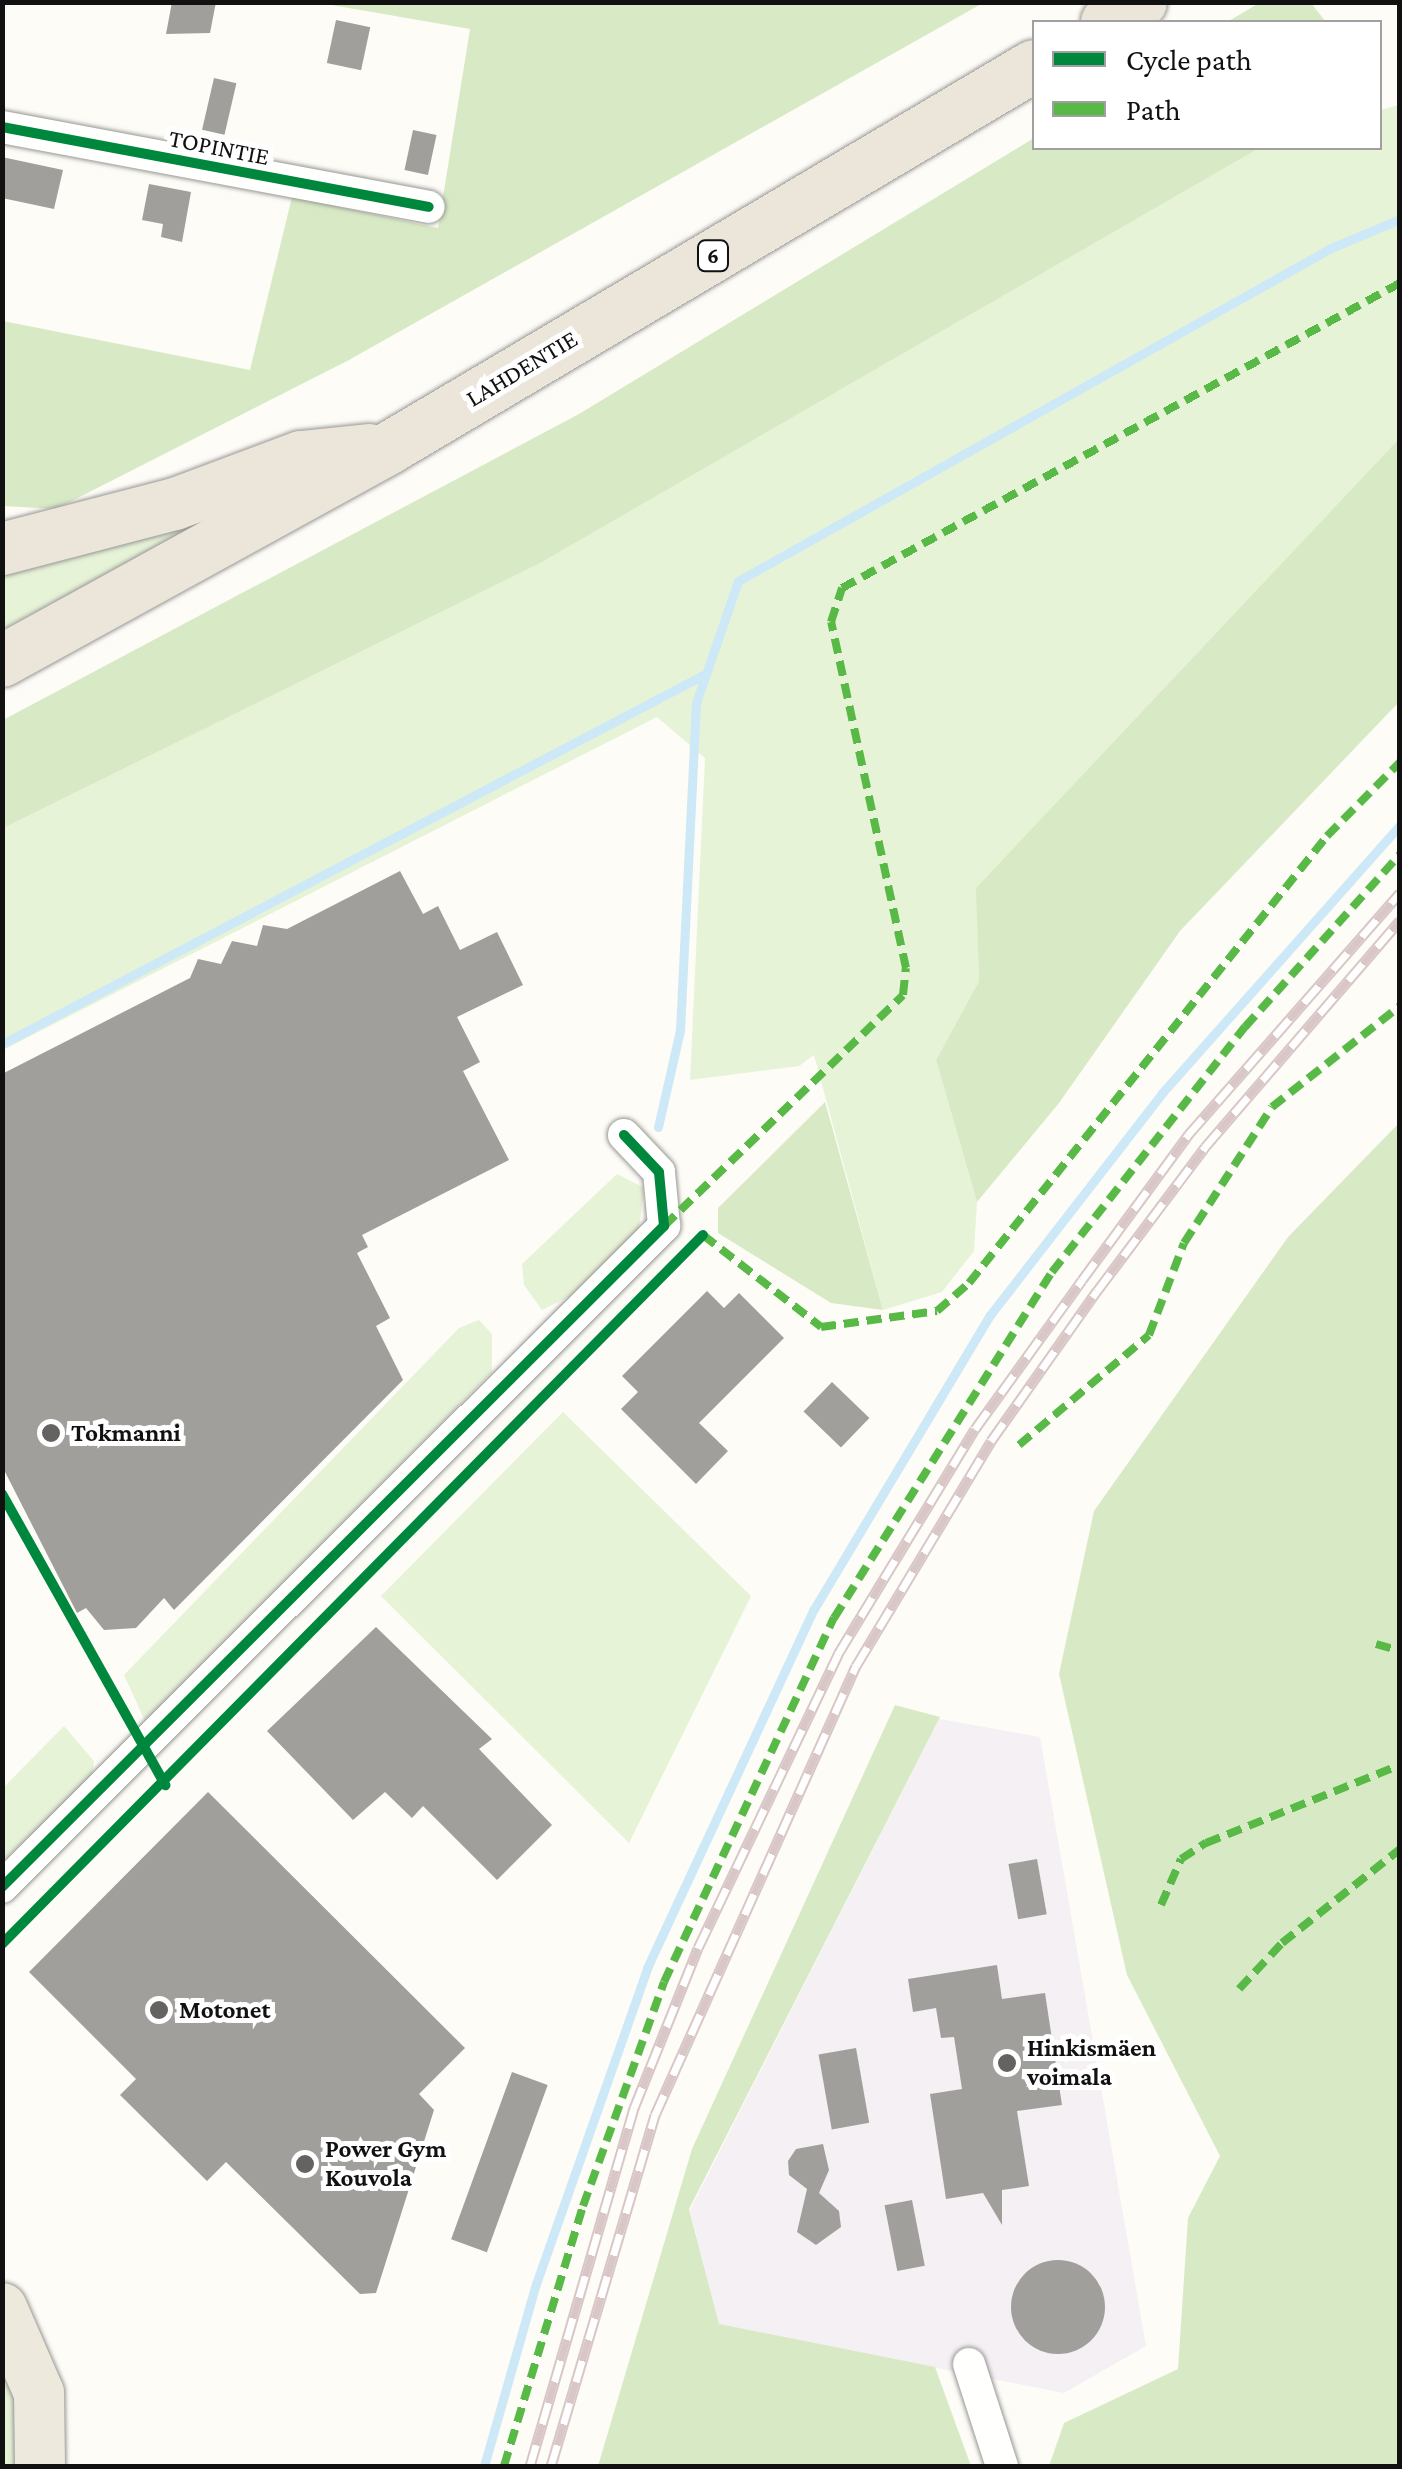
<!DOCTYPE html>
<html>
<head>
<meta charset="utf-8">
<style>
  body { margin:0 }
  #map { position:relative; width:1402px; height:2469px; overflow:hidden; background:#fdfcf7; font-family:"Crimson Pro",serif }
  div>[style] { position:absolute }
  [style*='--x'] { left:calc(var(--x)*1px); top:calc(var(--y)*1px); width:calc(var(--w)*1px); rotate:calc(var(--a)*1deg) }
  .industrial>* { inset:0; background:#f5f0f3 }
  .green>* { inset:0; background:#e7f3d7 }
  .forest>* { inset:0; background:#d8eac5 }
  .stream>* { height:9px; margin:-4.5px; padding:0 4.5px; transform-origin:4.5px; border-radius:4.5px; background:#cde8f7 }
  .building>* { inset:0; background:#a19f9c; transform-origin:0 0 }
  .round { border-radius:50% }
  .roads { filter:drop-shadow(0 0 2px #979795) drop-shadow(0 0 2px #979795) }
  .minor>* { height:32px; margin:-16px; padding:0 16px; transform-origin:16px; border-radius:16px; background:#fffffe }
  .primary>* { height:50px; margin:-25px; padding:0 25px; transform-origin:25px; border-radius:25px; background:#ede9dc }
  .trunk>* { height:52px; margin:-26px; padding:0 26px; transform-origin:26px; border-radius:26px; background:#ece5da }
  .rail>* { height:11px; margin-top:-5.5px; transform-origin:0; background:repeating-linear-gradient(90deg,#fff 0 22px,#d9c6c7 0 44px); box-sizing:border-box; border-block:2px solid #d9c6c7 }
  .quiet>* { height:8px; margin-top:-4px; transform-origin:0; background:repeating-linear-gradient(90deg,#58b947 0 15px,transparent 0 23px) }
  .cycleway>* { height:10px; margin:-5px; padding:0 5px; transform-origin:5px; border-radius:5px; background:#00873e }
  .dots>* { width:28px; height:28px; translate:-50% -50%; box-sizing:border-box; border:5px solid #fff; border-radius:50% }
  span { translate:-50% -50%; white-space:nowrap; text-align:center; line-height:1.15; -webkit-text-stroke:10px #fff; paint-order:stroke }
  .shield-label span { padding:2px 8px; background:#fff; border:2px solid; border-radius:8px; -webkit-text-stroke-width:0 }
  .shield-label { font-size:22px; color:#111; font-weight:700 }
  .street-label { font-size:25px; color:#111 }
  .poi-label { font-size:25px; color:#111; font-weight:700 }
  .left { translate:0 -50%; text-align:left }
  .frame { position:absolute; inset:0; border:5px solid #111; pointer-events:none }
  .legend { position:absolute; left:1032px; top:20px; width:350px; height:130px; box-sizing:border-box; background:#fff; border:2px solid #a0a0a0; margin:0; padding:12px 18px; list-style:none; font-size:30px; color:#111 }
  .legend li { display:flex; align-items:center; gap:20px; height:50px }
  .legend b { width:50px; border:2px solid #a0a0a0 }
</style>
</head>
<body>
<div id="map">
  <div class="industrial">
    <i style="clip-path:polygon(939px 1719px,1040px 1737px,1146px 2346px,1064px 2393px,719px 2325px,690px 2210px)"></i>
  </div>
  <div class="green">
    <i style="clip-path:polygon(1399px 105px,1399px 686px,977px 905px,979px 981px,936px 1060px,977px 1202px,974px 1251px,942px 1292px,883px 1310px,814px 1055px,799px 1066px,690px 1080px,705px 758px,657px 717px,3px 1050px,3px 822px,1258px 148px,1380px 148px,1380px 110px)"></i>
    <i style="clip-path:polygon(275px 486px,3px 629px,3px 573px,81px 556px)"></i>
    <i style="clip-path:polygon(617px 1174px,644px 1188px,639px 1228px,570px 1296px,542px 1310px,524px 1285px,522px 1264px)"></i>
    <i style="clip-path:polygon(479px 1320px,492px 1334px,492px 1372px,145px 1721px,124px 1675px,459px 1328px)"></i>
    <i style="clip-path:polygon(563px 1412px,751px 1596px,629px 1843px,381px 1596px)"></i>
    <i style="clip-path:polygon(64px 1726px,94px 1761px,91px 1781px,3px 1860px,3px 1788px)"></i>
    <i style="clip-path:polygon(2px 2361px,16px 2400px,17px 2466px,3px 2466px)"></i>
  </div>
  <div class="forest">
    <i style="clip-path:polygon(1261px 2px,1311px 3px,1326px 22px,1227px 22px)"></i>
    <i style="clip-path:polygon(320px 3px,983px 3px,349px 360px,56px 509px,3px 506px,3px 321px,250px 370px,292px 197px,438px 228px,470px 29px)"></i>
    <i style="clip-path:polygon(1034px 138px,1034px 148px,1259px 148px,540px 563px,3px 828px,3px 720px,579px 414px)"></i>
    <i style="clip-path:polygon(1399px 439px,1399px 702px,1180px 931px,1059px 1103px,977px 1202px,936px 1060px,979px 981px,976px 888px)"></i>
    <i style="clip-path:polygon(825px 1102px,883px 1310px,831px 1303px,718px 1233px,718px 1208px)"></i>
    <i style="clip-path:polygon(1399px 1123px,1399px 2466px,1049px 2466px,1064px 2423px,1178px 2369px,1188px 2218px,1220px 2156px,1127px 1975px,1059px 1674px,1094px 1511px,1288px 1237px)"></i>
    <i style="clip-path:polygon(895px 1705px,940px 1717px,689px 2209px,719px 2324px,935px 2367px,971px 2466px,598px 2466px,692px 2149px)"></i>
  </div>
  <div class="stream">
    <i style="--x:2;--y:1044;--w:794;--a:-27.76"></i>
    <i style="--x:658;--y:1127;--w:99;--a:-77.2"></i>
    <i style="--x:680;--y:1030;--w:327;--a:-87.2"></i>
    <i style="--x:696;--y:703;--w:129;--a:-71"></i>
    <i style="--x:738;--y:581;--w:680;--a:-29.32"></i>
    <i style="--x:1331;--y:248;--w:75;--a:-22.8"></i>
    <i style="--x:484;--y:2466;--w:189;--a:-74.1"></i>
    <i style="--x:536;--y:2284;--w:335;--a:-70.6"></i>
    <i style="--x:647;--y:1968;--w:396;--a:-65.1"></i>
    <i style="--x:814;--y:1609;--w:343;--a:-59.1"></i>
    <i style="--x:990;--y:1315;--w:281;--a:-52.2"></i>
    <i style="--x:1162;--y:1093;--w:358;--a:-48.4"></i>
  </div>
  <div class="building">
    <i style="clip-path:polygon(172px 2px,216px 2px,210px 33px,166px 34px)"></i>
    <i style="left:336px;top:20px;width:35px;height:44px;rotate:12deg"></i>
    <i style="left:214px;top:78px;width:23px;height:53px;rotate:13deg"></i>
    <i style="left:413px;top:130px;width:24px;height:41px;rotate:12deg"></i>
    <i style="clip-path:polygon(2px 157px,63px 170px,54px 209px,2px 198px)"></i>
    <i style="clip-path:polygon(149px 184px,191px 192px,182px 242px,161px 237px,163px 224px,142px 220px)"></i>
    <i style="clip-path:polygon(400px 871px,423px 914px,438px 906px,460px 950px,497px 932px,523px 985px,457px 1017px,480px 1062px,463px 1071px,509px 1160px,362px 1235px,368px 1247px,357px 1253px,390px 1318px,376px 1326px,403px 1380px,174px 1610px,164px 1598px,136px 1628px,104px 1630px,86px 1608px,77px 1613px,2px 1466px,2px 1074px,190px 978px,198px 959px,221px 964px,232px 941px,257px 946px,263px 925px,287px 929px)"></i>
    <i style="clip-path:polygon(707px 1291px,724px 1308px,739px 1293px,784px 1338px,699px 1423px,728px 1451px,696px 1484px,621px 1409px,638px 1392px,622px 1376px)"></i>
    <i style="left:832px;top:1382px;width:52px;height:41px;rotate:44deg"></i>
    <i style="clip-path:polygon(376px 1627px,492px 1739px,479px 1749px,552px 1825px,497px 1880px,423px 1806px,412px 1818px,385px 1792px,353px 1820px,267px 1731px)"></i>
    <i style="clip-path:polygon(208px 1792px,465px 2048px,419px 2094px,434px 2110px,376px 2293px,360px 2294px,226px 2162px,207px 2181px,120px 2095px,136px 2079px,29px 1972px)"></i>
    <i style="left:1037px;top:1859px;width:56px;height:29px;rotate:80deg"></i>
    <i style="clip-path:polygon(997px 1965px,1002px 1999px,1045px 1993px,1062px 2105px,1017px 2111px,1029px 2186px,1002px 2190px,1002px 2225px,983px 2193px,946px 2199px,930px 2094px,962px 2089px,954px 2037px,941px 2038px,936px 2008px,913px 2012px,908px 1979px)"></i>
    <i style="left:856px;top:2048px;width:76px;height:38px;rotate:80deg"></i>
    <i style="left:512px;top:2072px;width:38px;height:178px;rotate:20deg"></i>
    <i style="clip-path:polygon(823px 2144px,829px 2170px,819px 2193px,839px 2211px,841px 2227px,816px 2245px,797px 2232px,807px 2189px,789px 2175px,788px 2161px,796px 2149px)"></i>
    <i style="left:912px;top:2200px;width:67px;height:28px;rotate:79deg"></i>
    <i class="round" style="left:1011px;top:2260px;width:94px;height:94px"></i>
  </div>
  <div class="roads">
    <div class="minor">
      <i style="--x:2;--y:127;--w:434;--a:10.6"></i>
      <i style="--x:2;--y:1887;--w:936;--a:-44.96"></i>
      <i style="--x:664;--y:1226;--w:54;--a:-95.3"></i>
      <i style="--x:659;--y:1172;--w:51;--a:-133.4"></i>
      <i style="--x:969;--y:2364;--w:107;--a:72.1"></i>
    </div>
    <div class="primary">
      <i style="--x:2;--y:2308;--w:93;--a:66.5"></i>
      <i style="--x:39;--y:2393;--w:73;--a:89.2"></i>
    </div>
    <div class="trunk">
      <i style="--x:1107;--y:22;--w:39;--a:-30"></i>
      <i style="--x:2;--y:549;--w:179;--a:-14.6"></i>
      <i style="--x:175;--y:504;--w:134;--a:-20.5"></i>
      <i style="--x:301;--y:457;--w:68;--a:-5.9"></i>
      <i style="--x:2;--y:661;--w:444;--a:-28.8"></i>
      <i style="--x:391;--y:447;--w:747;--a:-30.65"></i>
    </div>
  </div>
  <div class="rail">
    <i style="--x:530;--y:2466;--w:373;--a:-73.8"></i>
    <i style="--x:634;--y:2108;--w:172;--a:-68.2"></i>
    <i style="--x:698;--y:1948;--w:326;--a:-64.5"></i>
    <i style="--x:838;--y:1654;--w:263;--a:-58.7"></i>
    <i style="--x:975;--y:1429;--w:183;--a:-54.3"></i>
    <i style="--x:1082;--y:1280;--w:180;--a:-53.8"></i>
    <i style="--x:1188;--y:1135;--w:322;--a:-48.8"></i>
    <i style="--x:551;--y:2466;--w:366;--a:-73.5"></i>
    <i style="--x:655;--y:2115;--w:492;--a:-65.9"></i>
    <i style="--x:856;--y:1666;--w:262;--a:-59"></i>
    <i style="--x:991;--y:1441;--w:184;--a:-54.8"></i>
    <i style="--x:1097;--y:1291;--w:180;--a:-53.1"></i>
    <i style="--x:1205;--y:1147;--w:299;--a:-49.3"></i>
  </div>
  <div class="quiet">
    <i style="--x:664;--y:1226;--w:332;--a:-44"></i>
    <i style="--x:903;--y:995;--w:27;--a:-84"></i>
    <i style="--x:906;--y:968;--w:354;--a:-102.2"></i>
    <i style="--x:831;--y:622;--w:36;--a:-72"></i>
    <i style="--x:842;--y:588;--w:636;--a:-28.66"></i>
    <i style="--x:703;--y:1235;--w:150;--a:37.9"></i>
    <i style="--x:821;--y:1327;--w:117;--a:-7.9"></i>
    <i style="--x:937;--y:1311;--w:43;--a:-41.2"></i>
    <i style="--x:969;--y:1283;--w:573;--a:-51.31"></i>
    <i style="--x:1327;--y:836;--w:104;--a:-45.4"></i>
    <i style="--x:1019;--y:1445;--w:170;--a:-40.2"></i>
    <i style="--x:1149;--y:1335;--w:98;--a:-69.2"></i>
    <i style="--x:1184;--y:1243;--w:162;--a:-57.1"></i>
    <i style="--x:1272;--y:1107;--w:163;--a:-38.3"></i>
    <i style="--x:1376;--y:1644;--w:25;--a:16"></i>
    <i style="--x:1161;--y:1905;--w:50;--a:-66.5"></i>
    <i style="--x:1181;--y:1859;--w:30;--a:-33"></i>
    <i style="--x:1206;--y:1843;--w:209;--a:-21.9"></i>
    <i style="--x:1239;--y:1989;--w:63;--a:-46.9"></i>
    <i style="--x:1282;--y:1943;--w:151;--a:-38.5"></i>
    <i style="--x:504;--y:2466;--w:272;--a:-73.1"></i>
    <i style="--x:583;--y:2206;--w:238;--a:-70.1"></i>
    <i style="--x:664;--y:1982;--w:402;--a:-65"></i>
    <i style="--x:834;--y:1618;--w:409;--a:-57.8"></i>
    <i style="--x:1052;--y:1272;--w:312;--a:-51.8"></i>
    <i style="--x:1245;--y:1027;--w:232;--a:-48.1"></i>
  </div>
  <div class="cycleway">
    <i style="--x:2;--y:127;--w:434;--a:10.6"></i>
    <i style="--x:2;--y:1494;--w:334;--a:60.7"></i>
    <i style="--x:2;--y:1887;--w:936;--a:-44.96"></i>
    <i style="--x:664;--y:1226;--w:54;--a:-95.3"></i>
    <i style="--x:659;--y:1172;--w:51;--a:-133.4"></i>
    <i style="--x:2;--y:1944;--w:997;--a:-45.33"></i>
  </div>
  <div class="dots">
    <i style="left:51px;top:1433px;background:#646362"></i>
    <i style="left:159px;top:2010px;background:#646362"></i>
    <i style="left:1007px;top:2063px;background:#646362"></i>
    <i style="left:305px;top:2164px;background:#646362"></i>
  </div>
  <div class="shield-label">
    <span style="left:713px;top:256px">6</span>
  </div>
  <div class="street-label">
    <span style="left:219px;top:148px;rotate:11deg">TOPINTIE</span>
    <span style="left:522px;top:369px;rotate:-31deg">LAHDENTIE</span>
  </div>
  <div class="poi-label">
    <span class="left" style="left:71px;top:1433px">Tokmanni</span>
    <span class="left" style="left:179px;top:2010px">Motonet</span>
    <span class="left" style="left:1027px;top:2063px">Hinkismäen<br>voimala</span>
    <span class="left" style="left:325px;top:2164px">Power Gym<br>Kouvola</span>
  </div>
  <div class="frame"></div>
  <ul class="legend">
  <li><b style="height:12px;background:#00873e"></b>Cycle path</li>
  <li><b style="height:12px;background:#58b947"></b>Path</li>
  </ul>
</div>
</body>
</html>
